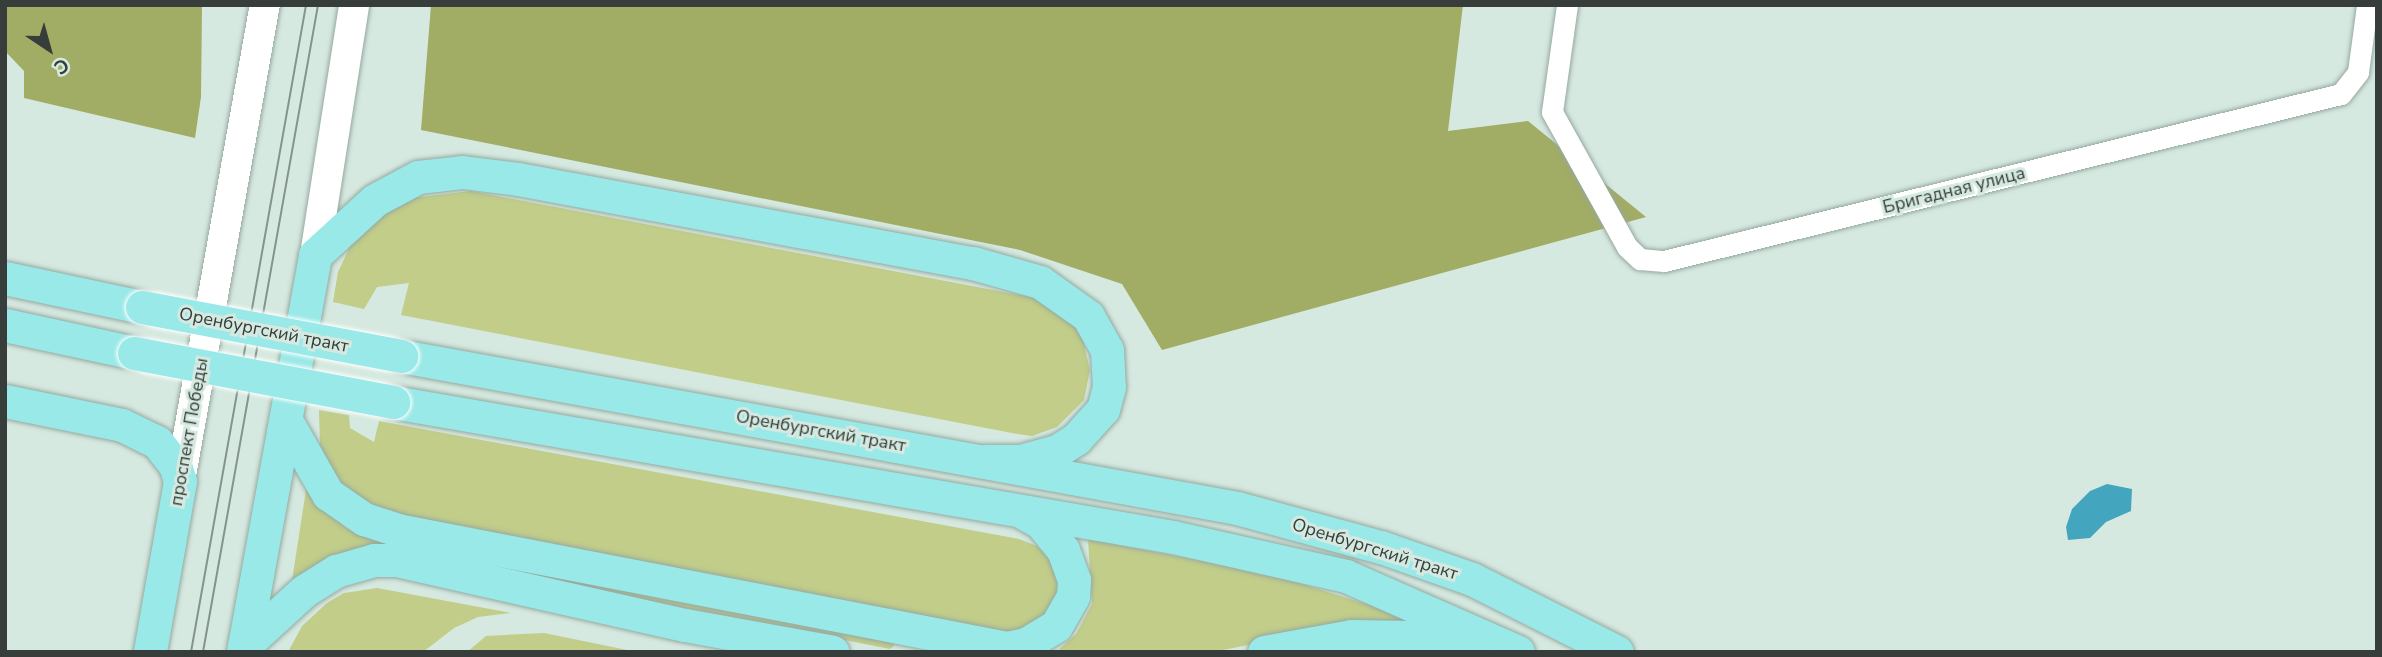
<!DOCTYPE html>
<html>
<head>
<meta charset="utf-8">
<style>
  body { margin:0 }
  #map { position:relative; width:2382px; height:657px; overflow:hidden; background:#d5e9e0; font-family:"Nunito Sans",sans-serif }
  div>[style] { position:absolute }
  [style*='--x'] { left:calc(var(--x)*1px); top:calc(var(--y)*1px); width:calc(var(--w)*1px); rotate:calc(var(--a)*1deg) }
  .green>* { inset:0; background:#c1cd89 }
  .forest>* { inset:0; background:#a1ac64 }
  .water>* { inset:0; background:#44a5be }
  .roads { filter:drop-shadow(0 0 2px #96a8a0) drop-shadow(0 0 2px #96a8a0) }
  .street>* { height:21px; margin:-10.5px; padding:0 10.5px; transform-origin:10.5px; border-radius:10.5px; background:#fff }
  .secondary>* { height:30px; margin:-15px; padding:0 15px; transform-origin:15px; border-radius:15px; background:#fff }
  .primary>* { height:33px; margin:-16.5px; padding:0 16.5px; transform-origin:16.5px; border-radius:16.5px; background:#98e9e7 }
  .tram>* { height:2px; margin:-1px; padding:0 1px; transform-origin:1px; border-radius:1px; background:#85938d }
  .bridges { filter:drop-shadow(0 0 2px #fff) drop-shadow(0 0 2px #fff) }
  .primary-bridge>* { height:33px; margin:-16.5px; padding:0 16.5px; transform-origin:16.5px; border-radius:16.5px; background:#98e9e7 }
  span { translate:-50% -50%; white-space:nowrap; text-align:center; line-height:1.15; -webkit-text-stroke:6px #d5e9e0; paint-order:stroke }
  .street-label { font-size:18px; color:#363d3a }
  .frame { position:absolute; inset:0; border:7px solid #363d3a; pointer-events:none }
  .north { position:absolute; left:14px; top:14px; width:70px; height:70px; -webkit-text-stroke:5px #d5e9e0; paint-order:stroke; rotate:144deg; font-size:19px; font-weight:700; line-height:28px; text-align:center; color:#363d3a }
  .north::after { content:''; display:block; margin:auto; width:24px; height:32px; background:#363d3a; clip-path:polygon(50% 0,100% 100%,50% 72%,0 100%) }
</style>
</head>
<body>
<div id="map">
  <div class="green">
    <i style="clip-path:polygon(471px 191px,1041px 299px,1076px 327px,1083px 340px,1090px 370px,1084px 400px,1057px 427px,1032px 436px,1017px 434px,401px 315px,409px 283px,377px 287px,364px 309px,333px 302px,338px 272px,353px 240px,372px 223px,403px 199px)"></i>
    <i style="clip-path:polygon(319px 410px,349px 415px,350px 428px,374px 442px,379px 421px,1019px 539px,1037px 546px,1051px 559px,1058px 577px,1056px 605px,1020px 635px,375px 519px,343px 497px,320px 447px)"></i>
    <i style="clip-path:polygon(306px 490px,346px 528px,394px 545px,894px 641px,894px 646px,890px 649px,394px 551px,291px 587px)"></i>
    <i style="clip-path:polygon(1088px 539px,1273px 575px,1450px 630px,1349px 625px,1213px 652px,1056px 652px,1076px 634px,1092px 604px)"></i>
    <i style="clip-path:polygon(377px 588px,511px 613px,478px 617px,454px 628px,423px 652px,288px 652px,302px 626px,327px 603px,344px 593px)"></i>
    <i style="clip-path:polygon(544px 633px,637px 652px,467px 652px,486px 636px)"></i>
  </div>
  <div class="forest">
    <i style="clip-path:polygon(5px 5px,202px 5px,201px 97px,195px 138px,24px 98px,24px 71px,5px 51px)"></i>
    <i style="clip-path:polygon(431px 5px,1463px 5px,1448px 131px,1528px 121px,1646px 217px,1162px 350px,1122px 284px,1020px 250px,421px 130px)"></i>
  </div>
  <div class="water">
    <i style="clip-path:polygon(2107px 484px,2132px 489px,2131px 511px,2106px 522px,2090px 538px,2068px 540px,2066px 527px,2072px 509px,2090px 491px)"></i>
  </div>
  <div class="roads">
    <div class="street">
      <i style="--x:1567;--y:5;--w:108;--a:98"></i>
      <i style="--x:1552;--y:112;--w:154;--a:60.9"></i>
      <i style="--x:1627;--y:247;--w:18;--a:43"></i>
      <i style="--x:1640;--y:259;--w:24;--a:5"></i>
      <i style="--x:1664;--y:261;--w:697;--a:-13.86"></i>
      <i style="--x:2341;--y:94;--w:28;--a:-52"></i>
      <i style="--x:2358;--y:72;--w:68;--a:-82.3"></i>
    </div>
    <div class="secondary">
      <i style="--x:315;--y:255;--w:253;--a:-81.1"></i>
      <i style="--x:180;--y:481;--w:484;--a:-79.9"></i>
    </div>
    <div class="primary">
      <i style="--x:5;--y:278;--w:140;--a:12"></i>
      <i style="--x:5;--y:325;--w:132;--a:12.2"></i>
      <i style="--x:401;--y:356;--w:850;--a:10.3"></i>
      <i style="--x:1237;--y:508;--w:149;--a:15.2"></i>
      <i style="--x:1381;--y:547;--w:96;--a:19.4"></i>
      <i style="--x:1472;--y:579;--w:162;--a:26.7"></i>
      <i style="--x:5;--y:401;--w:119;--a:11.6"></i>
      <i style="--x:122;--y:425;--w:39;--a:26"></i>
      <i style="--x:157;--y:442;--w:29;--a:52"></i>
      <i style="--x:175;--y:465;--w:17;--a:73"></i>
      <i style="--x:180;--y:481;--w:174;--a:100"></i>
      <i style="--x:393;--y:402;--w:792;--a:9.82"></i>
      <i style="--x:1173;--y:537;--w:177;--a:12.7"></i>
      <i style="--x:1346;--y:576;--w:188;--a:23.8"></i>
      <i style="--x:288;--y:424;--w:81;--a:60.3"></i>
      <i style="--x:328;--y:494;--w:44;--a:34.8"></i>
      <i style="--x:364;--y:519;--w:35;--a:18"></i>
      <i style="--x:397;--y:530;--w:621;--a:10.95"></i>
      <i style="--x:1007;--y:648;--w:19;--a:-12"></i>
      <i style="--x:1026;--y:644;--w:35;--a:-31"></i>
      <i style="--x:1056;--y:626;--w:34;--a:-60"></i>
      <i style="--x:1073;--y:596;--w:16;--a:-86"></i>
      <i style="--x:1074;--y:580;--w:32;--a:-110"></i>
      <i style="--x:1063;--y:550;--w:36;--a:-129"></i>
      <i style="--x:1040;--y:522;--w:21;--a:-151"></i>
      <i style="--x:244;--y:646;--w:81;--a:-42.5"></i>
      <i style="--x:304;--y:591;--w:38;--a:-32"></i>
      <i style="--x:336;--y:571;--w:40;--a:-16"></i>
      <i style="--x:374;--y:560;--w:22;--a:0"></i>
      <i style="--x:396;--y:560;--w:296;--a:12.7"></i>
      <i style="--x:685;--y:625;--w:150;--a:10.3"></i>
      <i style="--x:243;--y:652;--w:403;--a:-79.7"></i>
      <i style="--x:315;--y:255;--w:81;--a:-42.5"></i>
      <i style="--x:375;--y:200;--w:49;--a:-28.1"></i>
      <i style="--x:418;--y:177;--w:44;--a:-6.5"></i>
      <i style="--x:462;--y:172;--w:56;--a:7.1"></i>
      <i style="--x:518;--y:179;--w:463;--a:10.5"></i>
      <i style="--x:973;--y:263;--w:70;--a:15.8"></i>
      <i style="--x:1040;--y:282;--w:59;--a:35.3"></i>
      <i style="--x:1088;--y:316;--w:39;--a:61"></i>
      <i style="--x:1107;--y:350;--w:37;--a:87"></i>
      <i style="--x:1109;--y:387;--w:23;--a:105"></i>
      <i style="--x:1103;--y:409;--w:40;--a:132"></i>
      <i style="--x:1076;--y:439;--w:22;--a:148"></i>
      <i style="--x:1057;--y:451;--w:39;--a:165"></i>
      <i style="--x:1019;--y:461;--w:34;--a:180"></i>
      <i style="--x:1264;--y:652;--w:88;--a:-10.4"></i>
      <i style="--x:1351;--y:636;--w:64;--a:0.9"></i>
      <i style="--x:1415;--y:637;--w:66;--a:13.2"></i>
    </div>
  </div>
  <div class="tram">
    <i style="--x:191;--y:652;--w:657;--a:-79.92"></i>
    <i style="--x:203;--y:652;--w:657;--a:-79.92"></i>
  </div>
  <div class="bridges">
    <div class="primary-bridge">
      <i style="--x:142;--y:307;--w:264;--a:10.7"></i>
      <i style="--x:134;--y:353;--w:264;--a:10.7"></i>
    </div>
  </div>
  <div class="street-label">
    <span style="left:1954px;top:190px;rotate:-14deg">Бригадная улица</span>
    <span style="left:264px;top:330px;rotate:11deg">Оренбургский тракт</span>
    <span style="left:821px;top:431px;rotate:10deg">Оренбургский тракт</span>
    <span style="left:189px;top:432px;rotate:-80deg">проспект Победы</span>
    <span style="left:1375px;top:549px;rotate:17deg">Оренбургский тракт</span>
  </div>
  <div class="frame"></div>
  <div class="north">С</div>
</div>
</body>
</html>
